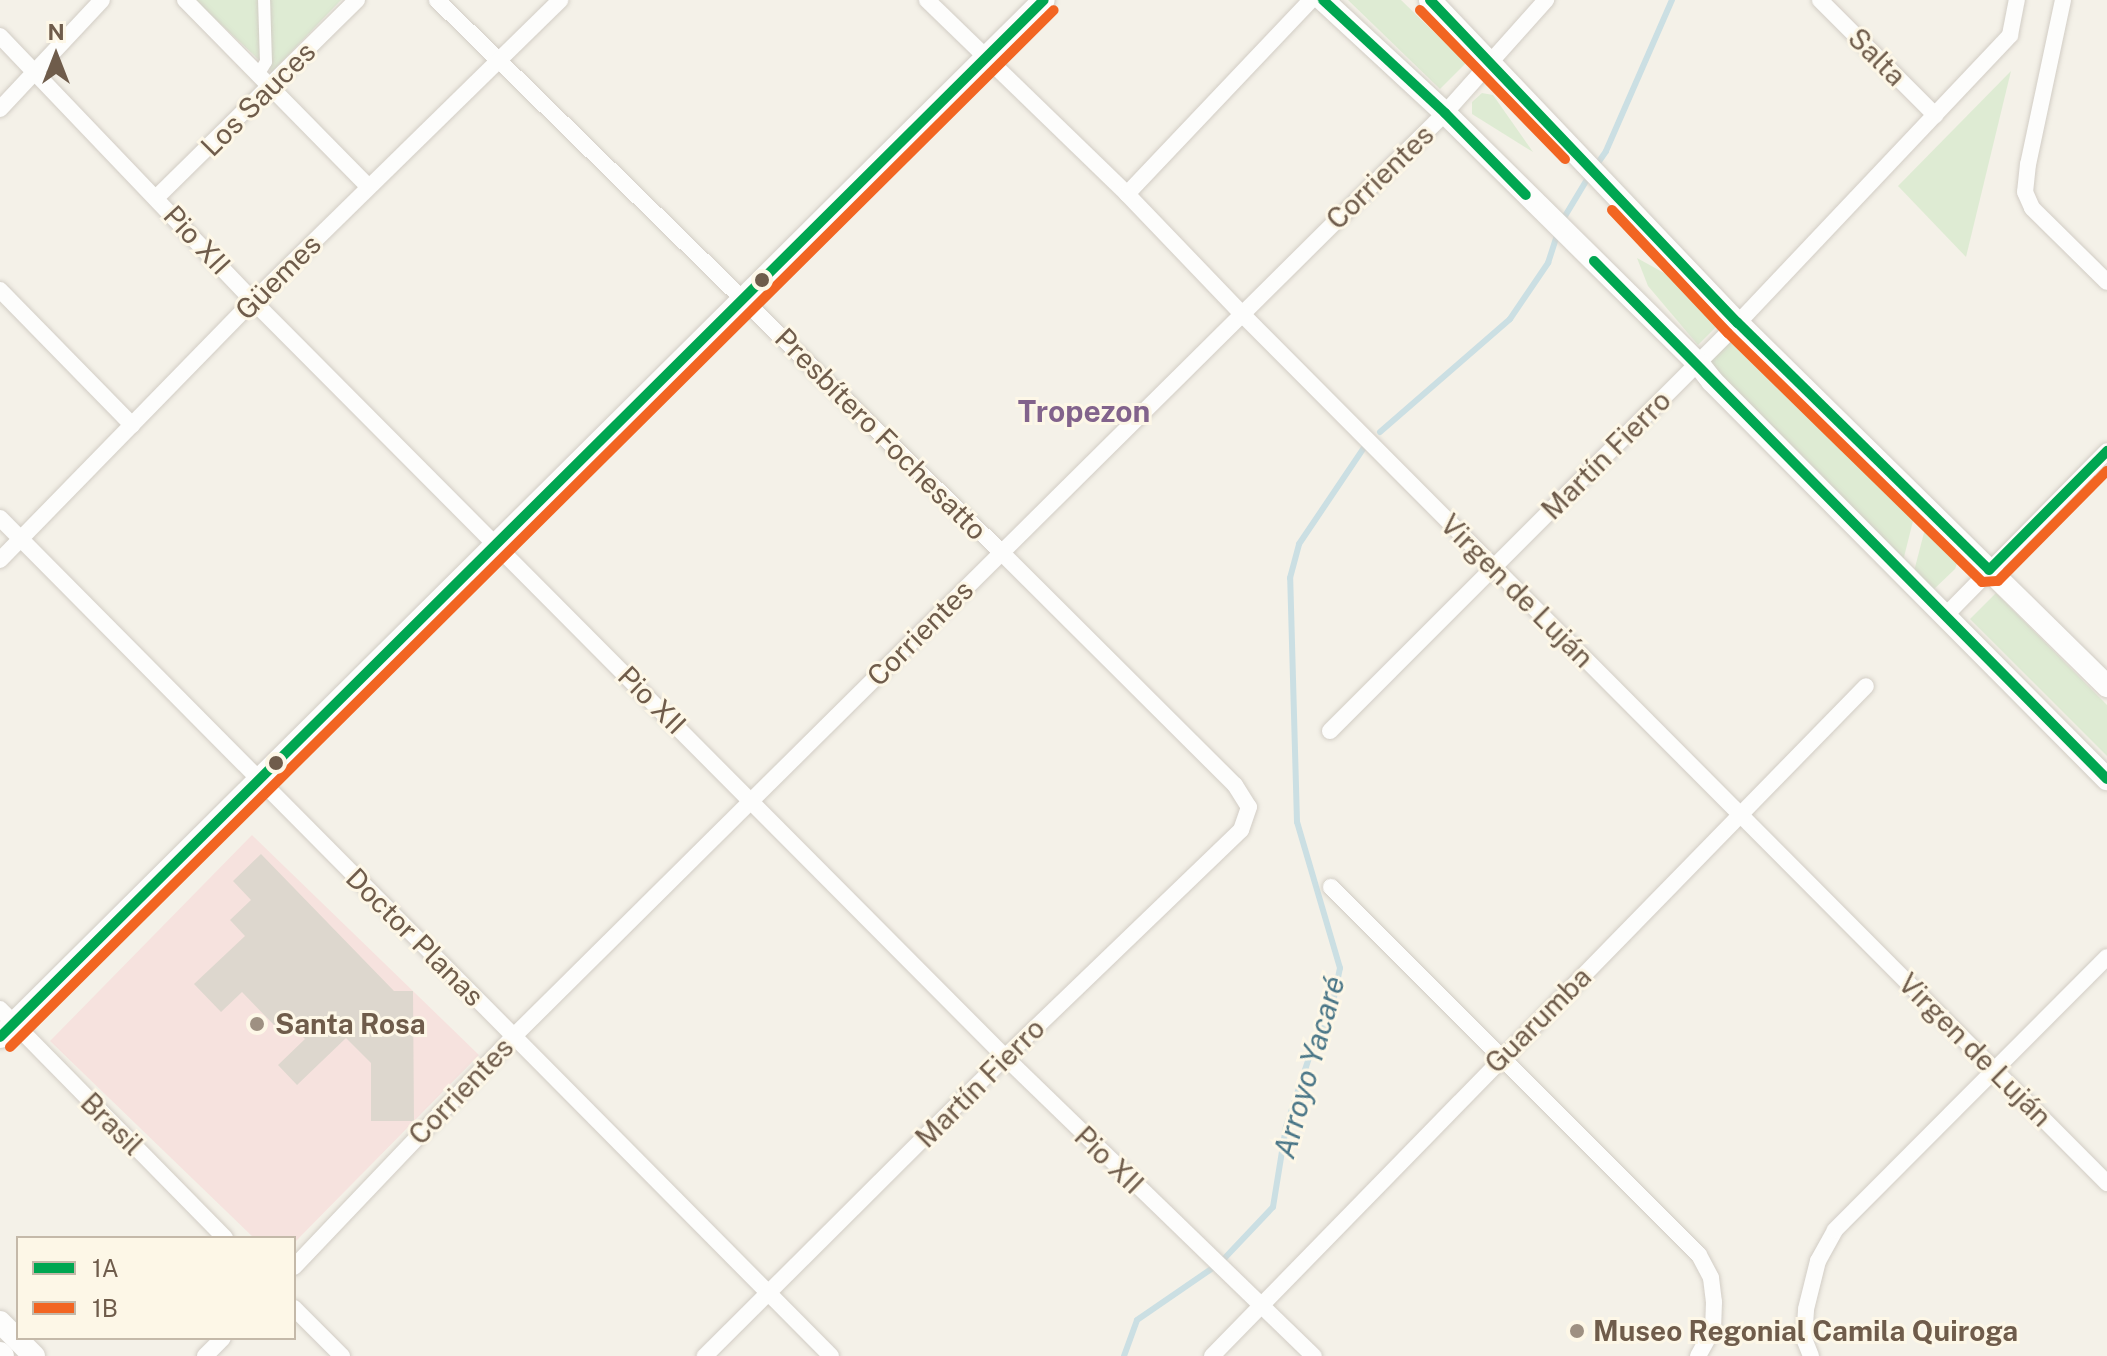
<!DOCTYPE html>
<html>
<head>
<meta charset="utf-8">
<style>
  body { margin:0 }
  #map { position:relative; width:2107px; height:1356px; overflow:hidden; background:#f4f1e8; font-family:"Public Sans",sans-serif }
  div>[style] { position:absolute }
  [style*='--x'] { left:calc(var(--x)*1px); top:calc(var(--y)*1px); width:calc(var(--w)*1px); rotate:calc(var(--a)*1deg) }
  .medical>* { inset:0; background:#f6e2de }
  .green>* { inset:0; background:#deebd3 }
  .stream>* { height:6px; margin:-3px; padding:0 3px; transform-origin:3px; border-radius:3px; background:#cbdfe3 }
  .building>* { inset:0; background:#ddd7ce }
  .roads { filter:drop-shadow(0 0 2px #d2cdc5) drop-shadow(0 0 2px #d2cdc5) }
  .pedestrian>* { height:12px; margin:-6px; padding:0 6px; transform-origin:6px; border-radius:6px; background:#fdfdfc }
  .minor>* { height:16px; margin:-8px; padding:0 8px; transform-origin:8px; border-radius:8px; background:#fdfdfc }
  .secondary>* { height:22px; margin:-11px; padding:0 11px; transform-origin:11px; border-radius:11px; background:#fdfdfc }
  .bus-1>* { height:10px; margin:-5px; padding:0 5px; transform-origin:5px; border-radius:5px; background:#00a651 }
  .bus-2>* { height:10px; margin:-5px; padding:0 5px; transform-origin:5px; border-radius:5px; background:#f26522 }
  .dots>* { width:22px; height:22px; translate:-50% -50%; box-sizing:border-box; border:4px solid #fdf7e7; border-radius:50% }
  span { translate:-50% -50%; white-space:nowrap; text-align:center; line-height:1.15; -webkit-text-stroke:6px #fdf7e7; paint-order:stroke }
  .street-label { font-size:28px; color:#6f5c4b }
  .poi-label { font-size:28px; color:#6f5c4b; font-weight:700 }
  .left { translate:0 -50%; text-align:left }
  .neighbourhood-label { font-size:30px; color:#82638c; font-weight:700 }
  .water-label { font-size:30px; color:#4a7687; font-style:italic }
  .legend { position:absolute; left:16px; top:1236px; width:280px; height:104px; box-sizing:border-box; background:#fdf7e7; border:2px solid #c4b9a9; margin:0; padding:10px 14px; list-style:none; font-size:24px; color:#6f5c4b }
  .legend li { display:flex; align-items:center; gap:16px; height:40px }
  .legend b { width:40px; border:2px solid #c4b9a9 }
  .north { position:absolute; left:16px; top:16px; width:80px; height:80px; -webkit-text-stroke:6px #fdf7e7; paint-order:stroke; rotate:0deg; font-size:22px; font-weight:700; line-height:32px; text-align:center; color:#6f5c4b }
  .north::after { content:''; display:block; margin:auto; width:28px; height:36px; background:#6f5c4b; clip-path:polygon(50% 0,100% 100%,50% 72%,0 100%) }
</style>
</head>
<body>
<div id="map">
  <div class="medical">
    <i style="clip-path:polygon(252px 835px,479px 1055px,294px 1243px,294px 1238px,254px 1238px,50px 1041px)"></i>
  </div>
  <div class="green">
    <i style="clip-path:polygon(195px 0,341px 0,272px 72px)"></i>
    <i style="clip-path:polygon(1348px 0,1401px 0,1466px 63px,1440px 89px)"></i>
    <i style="clip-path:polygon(2011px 71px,1966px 257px,1898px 186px)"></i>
    <i style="clip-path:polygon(1482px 93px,1493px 95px,1533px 152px,1472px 114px,1472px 102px)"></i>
    <i style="clip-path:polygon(1637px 258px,1675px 279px,1722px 321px,1698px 345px,1648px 286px)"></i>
    <i style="clip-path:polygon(1731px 339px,1914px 517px,1903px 561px,1706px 364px)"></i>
    <i style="clip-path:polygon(1926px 525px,1959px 558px,1955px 569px,1932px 591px,1912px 579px)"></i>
    <i style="clip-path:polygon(1996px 593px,2107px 705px,2107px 756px,1970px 619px)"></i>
  </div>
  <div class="stream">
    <i style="--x:1595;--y:167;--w:19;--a:-55"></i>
    <i style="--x:1606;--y:151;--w:165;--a:-66.4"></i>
    <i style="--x:1562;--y:221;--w:52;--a:-59"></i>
    <i style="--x:1380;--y:432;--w:172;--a:-41"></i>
    <i style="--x:1510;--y:319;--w:68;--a:-55.8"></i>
    <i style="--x:1548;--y:263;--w:33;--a:-72"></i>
    <i style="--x:1124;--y:1356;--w:38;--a:-70"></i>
    <i style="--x:1137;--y:1320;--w:101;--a:-34.5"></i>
    <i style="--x:1220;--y:1263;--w:77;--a:-46.6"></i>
    <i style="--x:1273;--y:1207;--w:81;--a:-80.8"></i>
    <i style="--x:1286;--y:1127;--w:89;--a:-71.6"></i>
    <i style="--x:1314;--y:1043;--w:31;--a:-58"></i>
    <i style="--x:1330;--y:1017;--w:50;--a:-78.5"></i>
    <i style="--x:1340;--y:968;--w:152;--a:-106.4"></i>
    <i style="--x:1297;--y:822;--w:244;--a:-91.6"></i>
    <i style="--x:1290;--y:578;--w:35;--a:-75"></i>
    <i style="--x:1299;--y:544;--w:115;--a:-56"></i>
  </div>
  <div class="building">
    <i style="clip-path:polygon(261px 854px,394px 991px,413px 991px,414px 1121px,371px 1121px,371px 1063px,346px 1038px,297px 1085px,278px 1065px,305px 1039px,283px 1017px,274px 1025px,242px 992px,221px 1012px,194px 984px,245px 936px,230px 920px,251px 900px,233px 881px)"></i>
  </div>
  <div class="roads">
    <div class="pedestrian">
      <i style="--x:259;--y:73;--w:13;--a:-58"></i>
      <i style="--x:266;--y:62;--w:62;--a:-91.8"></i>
    </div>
    <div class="minor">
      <i style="--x:185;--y:0;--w:262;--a:45.5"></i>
      <i style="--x:437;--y:0;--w:789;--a:44.38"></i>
      <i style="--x:1001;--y:552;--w:330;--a:44.9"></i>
      <i style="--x:1235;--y:785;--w:26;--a:58"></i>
      <i style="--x:1249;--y:807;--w:24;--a:109"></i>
      <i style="--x:1241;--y:830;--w:327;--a:136.1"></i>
      <i style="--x:1005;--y:1057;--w:424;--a:135.1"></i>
      <i style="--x:927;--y:0;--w:279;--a:44.1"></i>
      <i style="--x:1127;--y:194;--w:165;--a:46.2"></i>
      <i style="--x:1241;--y:313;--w:1228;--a:45.13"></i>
      <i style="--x:1820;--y:0;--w:163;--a:45"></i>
      <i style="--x:2063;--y:0;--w:168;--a:102"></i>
      <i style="--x:2028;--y:164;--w:28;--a:96"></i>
      <i style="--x:2025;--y:192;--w:17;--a:66"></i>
      <i style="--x:2032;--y:208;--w:105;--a:44.6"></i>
      <i style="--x:0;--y:36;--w:366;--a:46.3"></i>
      <i style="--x:253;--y:301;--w:1066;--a:45.15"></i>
      <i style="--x:1005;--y:1057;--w:430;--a:44.1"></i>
      <i style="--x:0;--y:109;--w:149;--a:-46.9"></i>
      <i style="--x:1127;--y:194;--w:267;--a:-46.5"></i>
      <i style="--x:157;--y:197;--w:281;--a:-44.6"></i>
      <i style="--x:0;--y:290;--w:189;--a:45.6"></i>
      <i style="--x:0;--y:518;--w:1180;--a:45.24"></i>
      <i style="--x:0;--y:560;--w:362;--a:-45.7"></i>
      <i style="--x:253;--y:301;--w:430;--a:-44.4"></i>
      <i style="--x:1945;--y:616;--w:231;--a:-45.5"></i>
      <i style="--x:1330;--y:731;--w:577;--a:-45"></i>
      <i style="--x:1738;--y:323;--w:396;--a:-46.6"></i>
      <i style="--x:2010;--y:35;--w:36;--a:-79"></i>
      <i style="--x:1331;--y:887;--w:520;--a:45"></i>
      <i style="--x:1699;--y:1255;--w:26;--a:62"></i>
      <i style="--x:1711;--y:1278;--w:24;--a:83"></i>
      <i style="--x:1714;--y:1302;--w:27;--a:92"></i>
      <i style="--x:1713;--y:1329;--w:31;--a:119"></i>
      <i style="--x:0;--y:1009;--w:321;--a:45.5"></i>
      <i style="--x:294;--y:1267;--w:319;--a:-46.4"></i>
      <i style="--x:514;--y:1036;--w:1311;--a:-44.75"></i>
      <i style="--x:1445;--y:113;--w:152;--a:-48.2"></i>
      <i style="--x:294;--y:1308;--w:68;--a:45"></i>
      <i style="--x:205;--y:1356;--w:25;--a:-45"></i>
      <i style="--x:1212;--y:1356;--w:936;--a:-45.69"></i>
      <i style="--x:1811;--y:1356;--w:18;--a:-112"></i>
      <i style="--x:1804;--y:1339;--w:30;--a:-86"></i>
      <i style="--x:1806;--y:1309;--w:49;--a:-76"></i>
      <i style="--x:1818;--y:1261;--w:35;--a:-61"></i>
      <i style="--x:1835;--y:1230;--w:385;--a:-45.1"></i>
    </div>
    <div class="secondary">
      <i style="--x:1323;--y:0;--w:166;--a:42.8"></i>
      <i style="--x:1445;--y:113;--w:356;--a:44.7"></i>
      <i style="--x:1698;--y:363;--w:23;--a:52"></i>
      <i style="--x:1712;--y:381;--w:561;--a:45.22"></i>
      <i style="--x:1430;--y:0;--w:446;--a:46.4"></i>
      <i style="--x:1738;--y:323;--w:518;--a:44.53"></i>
      <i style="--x:0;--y:1037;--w:1471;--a:-44.81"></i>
      <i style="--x:0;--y:1322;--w:48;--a:45"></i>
      <i style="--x:0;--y:1353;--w:4;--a:45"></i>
    </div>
  </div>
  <div class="bus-1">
    <i style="--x:1323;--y:0;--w:166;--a:42.8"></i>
    <i style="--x:1445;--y:113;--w:115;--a:45.4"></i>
    <i style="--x:1430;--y:0;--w:446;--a:46.4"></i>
    <i style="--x:1738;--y:323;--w:352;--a:44.5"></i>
    <i style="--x:1989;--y:570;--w:168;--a:-45.2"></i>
    <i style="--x:1594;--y:261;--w:729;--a:45.28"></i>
    <i style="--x:0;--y:1037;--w:1471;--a:-44.81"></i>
  </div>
  <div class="bus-2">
    <i style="--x:1420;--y:10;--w:208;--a:45.8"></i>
    <i style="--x:1612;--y:210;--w:169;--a:46.7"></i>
    <i style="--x:1728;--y:333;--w:356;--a:44.4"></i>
    <i style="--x:1982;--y:582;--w:16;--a:-4"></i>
    <i style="--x:1998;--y:581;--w:155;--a:-45.3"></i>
    <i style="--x:10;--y:1047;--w:1471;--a:-44.81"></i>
  </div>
  <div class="dots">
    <i style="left:762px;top:280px;background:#6f5c4b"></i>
    <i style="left:276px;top:763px;background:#6f5c4b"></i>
    <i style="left:257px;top:1024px;background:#9e9082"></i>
    <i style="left:1577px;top:1331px;background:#9e9082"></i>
  </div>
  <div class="street-label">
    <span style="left:1877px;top:57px;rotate:45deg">Salta</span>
    <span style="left:258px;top:99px;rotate:-45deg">Los Sauces</span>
    <span style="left:1380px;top:177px;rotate:-44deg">Corrientes</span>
    <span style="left:197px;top:240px;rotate:47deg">Pio XII</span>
    <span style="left:278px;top:277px;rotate:-45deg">Güemes</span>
    <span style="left:881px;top:434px;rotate:45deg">Presbítero Fochesatto</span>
    <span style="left:1606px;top:455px;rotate:-45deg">Martín Fierro</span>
    <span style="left:1517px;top:591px;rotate:45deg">Virgen de Luján</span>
    <span style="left:920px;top:633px;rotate:-45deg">Corrientes</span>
    <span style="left:652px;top:700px;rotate:45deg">Pio XII</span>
    <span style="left:415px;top:937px;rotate:45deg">Doctor Planas</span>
    <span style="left:1538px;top:1020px;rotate:-45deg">Guarumba</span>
    <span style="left:1975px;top:1050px;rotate:45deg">Virgen de Luján</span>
    <span style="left:980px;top:1083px;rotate:-45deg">Martín Fierro</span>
    <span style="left:461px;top:1091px;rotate:-46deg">Corrientes</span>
    <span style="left:112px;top:1124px;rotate:45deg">Brasil</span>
    <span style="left:1109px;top:1160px;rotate:44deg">Pio XII</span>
  </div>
  <div class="poi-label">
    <span class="left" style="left:275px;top:1024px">Santa Rosa</span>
    <span class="left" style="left:1593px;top:1331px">Museo Regonial Camila Quiroga</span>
  </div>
  <div class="neighbourhood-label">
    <span style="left:1084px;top:411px">Tropezon</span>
  </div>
  <div class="water-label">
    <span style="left:1309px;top:1067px;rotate:-74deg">Arroyo Yacaré</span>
  </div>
  <ul class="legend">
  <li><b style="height:10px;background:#00a651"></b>1A</li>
  <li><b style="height:10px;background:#f26522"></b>1B</li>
  </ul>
  <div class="north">N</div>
</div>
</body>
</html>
